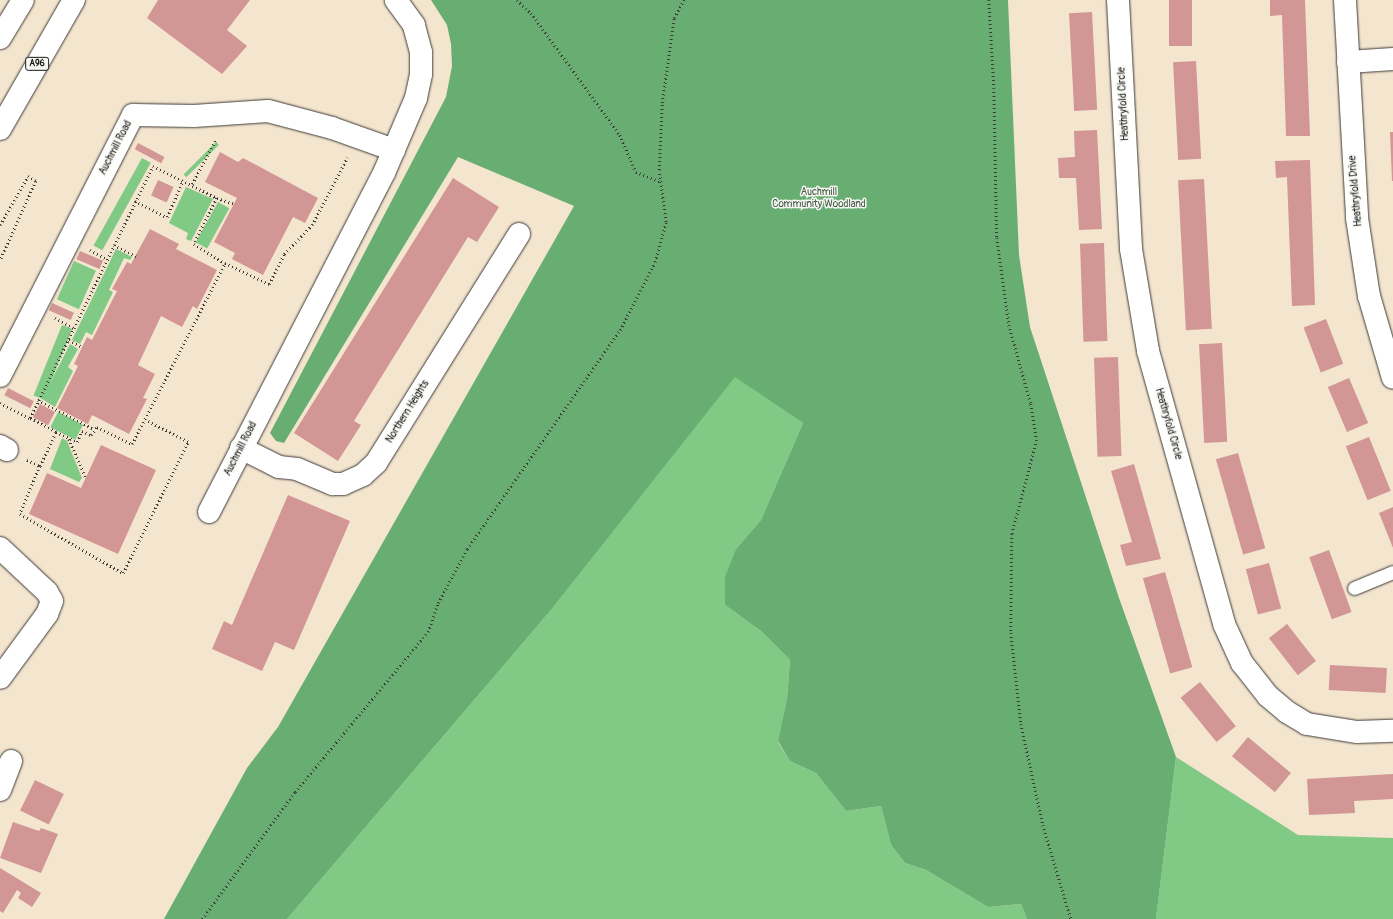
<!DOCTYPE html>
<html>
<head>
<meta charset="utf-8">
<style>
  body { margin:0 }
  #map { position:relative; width:1393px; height:919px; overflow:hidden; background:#f4e5cf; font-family:Pangolin,sans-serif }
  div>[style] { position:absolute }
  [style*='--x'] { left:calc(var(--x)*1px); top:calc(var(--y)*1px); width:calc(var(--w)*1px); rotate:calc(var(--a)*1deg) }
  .green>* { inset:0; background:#81ca86; transform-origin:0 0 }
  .forest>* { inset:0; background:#68ae73 }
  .building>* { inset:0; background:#d29695; transform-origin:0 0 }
  .path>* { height:2.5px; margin-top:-1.25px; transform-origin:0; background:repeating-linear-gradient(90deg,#3c3a37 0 1px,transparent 0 4px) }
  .roads { filter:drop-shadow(0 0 1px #3c3a37) drop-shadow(0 0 1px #3c3a37) }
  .service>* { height:13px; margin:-6.5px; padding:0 6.5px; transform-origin:6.5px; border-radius:6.5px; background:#fff }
  .minor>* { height:22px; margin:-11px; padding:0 11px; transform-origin:11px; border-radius:11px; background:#fff }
  .primary>* { height:22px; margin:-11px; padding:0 11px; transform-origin:11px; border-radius:11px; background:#fff }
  span { translate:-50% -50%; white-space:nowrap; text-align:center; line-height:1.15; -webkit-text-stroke:3px #f6f6f2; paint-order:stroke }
  .shield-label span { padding:1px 3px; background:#f6f6f2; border:1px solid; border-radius:3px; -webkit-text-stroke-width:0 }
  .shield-label { font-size:9px; color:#1c1c1c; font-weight:700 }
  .street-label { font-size:10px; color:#1c1c1c }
  .park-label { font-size:10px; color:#3f5941 }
</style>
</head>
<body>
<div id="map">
  <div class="green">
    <i style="left:216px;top:142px;width:4px;height:46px;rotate:45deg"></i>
    <i style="left:142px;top:158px;width:10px;height:100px;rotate:29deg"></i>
    <i style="clip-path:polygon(186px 187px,213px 199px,191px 241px,186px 239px,188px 233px,169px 223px)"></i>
    <i style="left:218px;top:202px;width:13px;height:46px;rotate:29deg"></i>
    <i style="clip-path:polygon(116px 249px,132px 257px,130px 260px,124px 258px,109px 290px,113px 292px,92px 335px,86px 332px,80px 344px,72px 340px)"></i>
    <i style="left:74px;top:261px;width:24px;height:42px;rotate:24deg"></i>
    <i style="left:62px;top:325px;width:11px;height:76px;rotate:22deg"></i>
    <i style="clip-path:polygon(70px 344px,78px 349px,68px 367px,73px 371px,55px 407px,42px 399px)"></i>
    <i style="clip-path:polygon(735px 376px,803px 423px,761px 520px,736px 549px,725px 605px,761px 631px,790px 660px,787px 698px,778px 742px,790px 761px,816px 773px,846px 811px,881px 806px,891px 845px,905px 863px,926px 870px,988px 907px,1021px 904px,1027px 919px,287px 919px,551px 610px)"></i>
    <i style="left:58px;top:412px;width:28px;height:17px;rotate:27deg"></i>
    <i style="clip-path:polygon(62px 438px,67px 441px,82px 478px,79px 482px,50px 469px)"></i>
    <i style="clip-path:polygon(1176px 757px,1298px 835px,1393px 838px,1393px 919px,1156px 919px)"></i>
  </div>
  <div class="forest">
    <i style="clip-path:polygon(431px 0,1008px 0,1019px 255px,1030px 327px,1119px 598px,1176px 757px,1156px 919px,1027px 919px,1021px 904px,988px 907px,926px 870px,905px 863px,891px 845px,881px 806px,846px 811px,816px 773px,790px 761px,778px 741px,787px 698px,790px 660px,761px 631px,725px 605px,725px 577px,736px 549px,761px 520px,803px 423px,735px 377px,551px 610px,287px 919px,164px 919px,247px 768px,278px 727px,574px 206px,458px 157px,284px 443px,276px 441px,270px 433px,446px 97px,452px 66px,451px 44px,447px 25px)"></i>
  </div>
  <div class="building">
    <i style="clip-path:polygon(158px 0,250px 0,227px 30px,247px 46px,222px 74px,147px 18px)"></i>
    <i style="left:1169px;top:0;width:23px;height:46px"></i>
    <i style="clip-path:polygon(1270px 0,1305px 0,1310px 136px,1286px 136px,1282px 15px,1270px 16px)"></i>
    <i style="left:1092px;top:12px;width:98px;height:23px;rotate:87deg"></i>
    <i style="left:1196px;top:61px;width:98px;height:23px;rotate:87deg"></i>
    <i style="clip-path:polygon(1097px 130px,1102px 229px,1079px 230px,1076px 178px,1059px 178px,1058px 158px,1075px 157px,1074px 131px)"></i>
    <i style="clip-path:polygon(1390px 132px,1393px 132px,1393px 181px,1392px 181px)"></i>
    <i style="left:138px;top:143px;width:30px;height:7px;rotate:28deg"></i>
    <i style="clip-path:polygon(220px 152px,238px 162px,243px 158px,318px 198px,305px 223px,293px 217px,263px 275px,232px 259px,235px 253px,214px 242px,237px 198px,205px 182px)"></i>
    <i style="clip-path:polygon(1310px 160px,1315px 305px,1292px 306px,1287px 177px,1276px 178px,1275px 161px)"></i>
    <i style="clip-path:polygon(453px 178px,499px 207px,477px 242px,468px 237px,354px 421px,361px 425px,338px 461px,294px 433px)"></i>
    <i style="left:1204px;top:179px;width:150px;height:26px;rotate:87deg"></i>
    <i style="left:158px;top:180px;width:17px;height:17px;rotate:24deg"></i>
    <i style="clip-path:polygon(150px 229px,179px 244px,176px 249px,217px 270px,197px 309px,193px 306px,182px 327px,161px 316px,138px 365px,155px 374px,143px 398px,147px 399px,129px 434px,92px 415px,88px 424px,57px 408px,78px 366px,74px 364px,87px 337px,92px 340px,117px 291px,112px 289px,127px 262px,131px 264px)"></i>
    <i style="left:1104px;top:243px;width:98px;height:24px;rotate:88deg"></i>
    <i style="left:80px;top:251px;width:25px;height:9px;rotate:23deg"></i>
    <i style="left:52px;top:303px;width:24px;height:8px;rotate:24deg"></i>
    <i style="left:1326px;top:319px;width:48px;height:24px;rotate:69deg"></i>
    <i style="left:1222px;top:343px;width:99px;height:23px;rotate:87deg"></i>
    <i style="left:1118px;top:357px;width:99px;height:24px;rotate:88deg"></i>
    <i style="left:1349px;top:378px;width:49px;height:23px;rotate:67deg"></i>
    <i style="left:8px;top:388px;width:29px;height:8px;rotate:27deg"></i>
    <i style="left:40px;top:404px;width:17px;height:15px;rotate:28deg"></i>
    <i style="left:1369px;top:437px;width:58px;height:25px;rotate:68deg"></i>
    <i style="clip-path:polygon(101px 445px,156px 470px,118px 554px,29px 514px,47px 473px,81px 488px)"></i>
    <i style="left:1238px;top:453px;width:99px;height:23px;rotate:74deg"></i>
    <i style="clip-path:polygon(1134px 464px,1161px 559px,1126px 566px,1120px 545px,1132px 542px,1111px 471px)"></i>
    <i style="clip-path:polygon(288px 495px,350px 521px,294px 650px,275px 642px,262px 671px,212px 649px,224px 621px,232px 625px)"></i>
    <i style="clip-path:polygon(1393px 507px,1393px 548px,1379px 513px)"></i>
    <i style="left:1329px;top:550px;width:66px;height:21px;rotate:70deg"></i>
    <i style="left:1269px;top:563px;width:47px;height:24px;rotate:75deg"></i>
    <i style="left:1165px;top:572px;width:99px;height:23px;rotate:74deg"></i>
    <i style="left:1287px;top:624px;width:47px;height:23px;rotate:52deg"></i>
    <i style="left:1330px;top:665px;width:57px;height:25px;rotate:3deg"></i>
    <i style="left:1200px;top:682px;width:57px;height:25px;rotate:51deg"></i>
    <i style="left:1248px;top:737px;width:56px;height:25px;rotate:40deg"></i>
    <i style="clip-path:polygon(1393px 774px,1393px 799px,1354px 801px,1355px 813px,1309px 815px,1307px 779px)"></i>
    <i style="left:35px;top:780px;width:32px;height:34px;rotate:26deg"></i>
    <i style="clip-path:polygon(13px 822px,39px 831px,41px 828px,58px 834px,41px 873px,0 858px)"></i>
    <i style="clip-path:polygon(0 868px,41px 893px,32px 907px,18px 898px,21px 893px,17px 890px,3px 913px,0 911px)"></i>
  </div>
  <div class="path">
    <i style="--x:517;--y:0;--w:19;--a:43"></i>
    <i style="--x:531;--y:13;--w:151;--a:53.9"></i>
    <i style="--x:620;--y:135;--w:40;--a:66.6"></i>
    <i style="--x:636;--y:172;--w:27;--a:22"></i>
    <i style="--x:989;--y:0;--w:88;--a:86.7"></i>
    <i style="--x:994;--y:88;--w:150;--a:88.9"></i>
    <i style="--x:997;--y:238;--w:88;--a:82.1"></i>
    <i style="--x:1009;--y:325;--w:82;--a:74.4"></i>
    <i style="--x:1031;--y:404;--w:36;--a:81"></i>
    <i style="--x:1037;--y:440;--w:97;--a:104.9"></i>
    <i style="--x:1012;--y:534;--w:99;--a:90.6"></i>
    <i style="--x:1011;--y:633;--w:92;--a:83.7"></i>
    <i style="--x:1021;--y:724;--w:103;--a:77.7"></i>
    <i style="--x:1043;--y:825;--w:98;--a:73.4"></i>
    <i style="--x:192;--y:184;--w:51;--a:-61.9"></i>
    <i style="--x:217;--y:198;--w:18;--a:19"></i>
    <i style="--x:135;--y:201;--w:36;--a:27"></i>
    <i style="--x:167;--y:217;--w:40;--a:-66.6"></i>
    <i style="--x:0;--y:225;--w:56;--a:-60.3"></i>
    <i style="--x:28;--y:176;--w:9;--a:32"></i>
    <i style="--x:36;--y:181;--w:88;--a:114.2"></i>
    <i style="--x:114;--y:245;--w:25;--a:27"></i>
    <i style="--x:90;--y:250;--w:19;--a:28"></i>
    <i style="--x:55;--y:318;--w:21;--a:28"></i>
    <i style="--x:69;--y:340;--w:15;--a:28"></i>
    <i style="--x:38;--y:400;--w:63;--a:27.4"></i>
    <i style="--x:0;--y:403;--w:34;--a:27"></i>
    <i style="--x:56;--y:432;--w:30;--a:-152"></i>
    <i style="--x:30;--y:418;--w:280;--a:-64"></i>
    <i style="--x:153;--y:166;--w:72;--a:26.6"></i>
    <i style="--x:217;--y:198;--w:51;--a:116.6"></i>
    <i style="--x:194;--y:244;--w:36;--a:32"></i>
    <i style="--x:69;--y:439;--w:43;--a:66.4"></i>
    <i style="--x:27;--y:460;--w:14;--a:25"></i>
    <i style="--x:40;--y:466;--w:38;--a:-65"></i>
    <i style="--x:56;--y:432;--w:23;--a:25"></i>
    <i style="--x:77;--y:442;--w:12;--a:-66"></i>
    <i style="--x:82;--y:431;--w:10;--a:24"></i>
    <i style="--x:91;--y:435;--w:10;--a:-53"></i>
    <i style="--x:97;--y:427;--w:39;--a:26"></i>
    <i style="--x:132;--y:444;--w:203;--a:-62.8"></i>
    <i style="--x:225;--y:263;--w:49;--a:25.5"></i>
    <i style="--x:269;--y:284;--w:34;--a:-63"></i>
    <i style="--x:284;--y:254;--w:40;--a:-46"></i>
    <i style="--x:312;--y:225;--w:76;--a:-62.4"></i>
    <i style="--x:40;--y:466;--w:52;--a:112.6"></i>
    <i style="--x:20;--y:514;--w:119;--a:29.8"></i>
    <i style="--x:123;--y:573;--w:146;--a:-63.6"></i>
    <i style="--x:188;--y:442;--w:48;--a:-152.9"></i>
    <i style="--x:202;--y:919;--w:157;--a:-53.8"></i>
    <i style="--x:295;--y:792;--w:208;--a:-50.3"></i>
    <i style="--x:428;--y:632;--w:31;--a:-71"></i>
    <i style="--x:438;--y:603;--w:61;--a:-61.8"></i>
    <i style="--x:467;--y:549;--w:267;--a:-55.1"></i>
    <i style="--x:620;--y:330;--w:76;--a:-62.8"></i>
    <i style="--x:655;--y:262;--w:41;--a:-74.6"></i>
    <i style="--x:666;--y:222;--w:52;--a:-97.7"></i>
    <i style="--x:659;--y:170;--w:67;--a:-87.4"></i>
    <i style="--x:662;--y:103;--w:86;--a:-82"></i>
    <i style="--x:674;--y:18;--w:21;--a:-61"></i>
  </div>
  <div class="roads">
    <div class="service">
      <i style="--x:1354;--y:588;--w:42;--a:-22.3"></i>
    </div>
    <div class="minor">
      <i style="--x:1118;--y:0;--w:249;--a:87"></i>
      <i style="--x:1131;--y:249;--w:103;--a:80.5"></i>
      <i style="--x:1148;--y:351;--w:283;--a:74.4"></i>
      <i style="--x:1224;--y:624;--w:43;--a:65.2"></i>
      <i style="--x:1242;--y:663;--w:42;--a:51.8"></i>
      <i style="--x:1268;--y:696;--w:25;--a:40"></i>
      <i style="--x:1287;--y:712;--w:23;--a:31"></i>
      <i style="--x:1307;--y:724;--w:51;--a:9.1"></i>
      <i style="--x:1357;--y:732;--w:36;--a:-2"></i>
      <i style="--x:1345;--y:0;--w:218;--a:86.8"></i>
      <i style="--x:1357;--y:218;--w:79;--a:81.3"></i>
      <i style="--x:1369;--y:296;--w:85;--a:73.7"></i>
      <i style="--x:1348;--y:62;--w:45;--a:-3.8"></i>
      <i style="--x:0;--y:376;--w:293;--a:-63"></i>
      <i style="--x:133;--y:115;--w:61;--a:0.9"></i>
      <i style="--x:194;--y:116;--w:74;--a:-3.9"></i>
      <i style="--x:268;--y:111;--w:66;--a:14.9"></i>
      <i style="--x:332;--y:128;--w:66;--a:19.5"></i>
      <i style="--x:0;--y:446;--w:8;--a:30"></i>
      <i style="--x:241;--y:448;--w:42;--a:26.6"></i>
      <i style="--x:279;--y:467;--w:18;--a:6"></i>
      <i style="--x:297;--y:469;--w:39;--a:23"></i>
      <i style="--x:333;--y:484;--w:10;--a:0"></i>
      <i style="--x:343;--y:484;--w:22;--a:-24"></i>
      <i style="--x:363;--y:475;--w:18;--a:-43"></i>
      <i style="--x:376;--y:463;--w:270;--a:-58"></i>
      <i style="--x:209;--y:512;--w:382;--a:-62.7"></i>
      <i style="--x:384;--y:173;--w:82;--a:-66.9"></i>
      <i style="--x:416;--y:98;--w:25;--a:-78"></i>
      <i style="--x:421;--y:74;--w:22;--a:-90"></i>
      <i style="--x:421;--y:52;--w:28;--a:-105"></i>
      <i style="--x:414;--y:25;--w:31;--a:-126"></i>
      <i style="--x:0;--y:548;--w:64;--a:43.1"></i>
      <i style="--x:47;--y:592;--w:10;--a:61"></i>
      <i style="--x:52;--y:601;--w:14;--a:111"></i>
      <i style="--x:47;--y:614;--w:79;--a:126.3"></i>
      <i style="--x:0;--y:790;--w:31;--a:-69"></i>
    </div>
    <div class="primary">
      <i style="--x:0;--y:38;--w:44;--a:-58.8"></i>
      <i style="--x:0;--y:129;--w:149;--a:-60.2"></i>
    </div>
  </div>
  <div class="shield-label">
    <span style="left:37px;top:64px">A96</span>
  </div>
  <div class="street-label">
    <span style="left:1124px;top:104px;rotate:-93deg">Heathryfold Circle</span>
    <span style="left:116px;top:148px;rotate:-63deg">Auchmill Road</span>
    <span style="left:1356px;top:191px;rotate:-95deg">Heathryfold Drive</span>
    <span style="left:408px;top:412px;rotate:-58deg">Northern Heights</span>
    <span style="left:1168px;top:424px;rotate:74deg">Heathryfold Circle</span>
    <span style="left:241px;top:449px;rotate:-63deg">Auchmill Road</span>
  </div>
  <div class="park-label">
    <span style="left:819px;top:198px">Auchmill<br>Community Woodland</span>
  </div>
</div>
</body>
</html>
